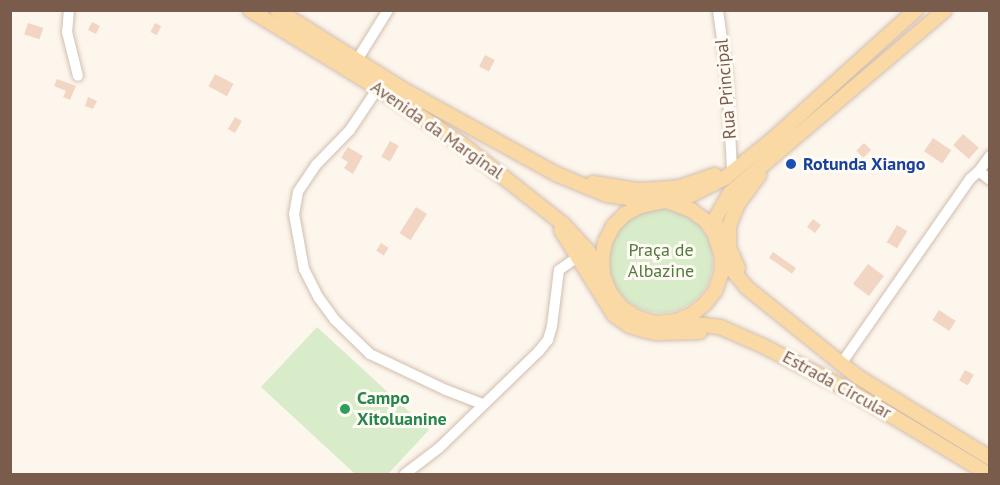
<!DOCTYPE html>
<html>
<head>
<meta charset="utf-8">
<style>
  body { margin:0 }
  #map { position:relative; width:1000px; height:485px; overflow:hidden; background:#fdf6ec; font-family:"PT Sans",sans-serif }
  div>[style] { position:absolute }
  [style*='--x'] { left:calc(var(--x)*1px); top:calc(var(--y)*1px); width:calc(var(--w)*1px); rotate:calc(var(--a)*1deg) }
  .green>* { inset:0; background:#d8ecc9 }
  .round { border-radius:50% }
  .building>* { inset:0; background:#f3d5c3; transform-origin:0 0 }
  .roads { filter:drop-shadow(0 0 2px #d1beb0) drop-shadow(0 0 2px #d1beb0) }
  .minor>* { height:10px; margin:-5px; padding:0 5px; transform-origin:5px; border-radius:5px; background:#fff }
  .major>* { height:14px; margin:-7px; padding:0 7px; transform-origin:7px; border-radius:7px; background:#fbd9a5 }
  .dots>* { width:16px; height:16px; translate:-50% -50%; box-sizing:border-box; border:3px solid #fffaf3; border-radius:50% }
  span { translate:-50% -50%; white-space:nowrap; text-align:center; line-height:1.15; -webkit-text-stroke:6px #fffaf3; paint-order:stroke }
  .street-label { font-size:18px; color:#7a5c4d }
  .transit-label { font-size:18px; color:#164399; font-weight:700 }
  .left { translate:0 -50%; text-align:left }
  .park-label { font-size:18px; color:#537a41 }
  .leisure-label { font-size:18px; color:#27864d; font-weight:700 }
  .frame { position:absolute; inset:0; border:12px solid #7a5c4d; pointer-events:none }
</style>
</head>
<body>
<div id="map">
  <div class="green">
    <i class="round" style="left:609px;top:209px;width:104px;height:104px"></i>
    <i style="clip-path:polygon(317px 327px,429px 430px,388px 474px,355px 474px,261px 387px)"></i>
  </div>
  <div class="building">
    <i style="left:92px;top:22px;width:9px;height:9px;rotate:27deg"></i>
    <i style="left:28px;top:23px;width:16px;height:12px;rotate:18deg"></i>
    <i style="left:155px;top:23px;width:7px;height:10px;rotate:27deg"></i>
    <i style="left:485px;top:55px;width:11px;height:13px;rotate:27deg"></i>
    <i style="left:215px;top:74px;width:21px;height:14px;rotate:28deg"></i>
    <i style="clip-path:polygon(57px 79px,76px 86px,70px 100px,63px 97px,66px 91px,54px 86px)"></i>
    <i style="clip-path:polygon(88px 97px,97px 101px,93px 109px,85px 106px)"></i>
    <i style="left:235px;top:117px;width:8px;height:14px;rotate:30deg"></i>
    <i style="left:963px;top:134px;width:21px;height:15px;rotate:41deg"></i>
    <i style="left:933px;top:138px;width:22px;height:16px;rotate:34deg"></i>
    <i style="left:390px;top:141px;width:10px;height:18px;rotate:29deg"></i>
    <i style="left:864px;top:143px;width:10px;height:11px;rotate:45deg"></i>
    <i style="clip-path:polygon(348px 147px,363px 156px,353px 174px,344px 168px,348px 162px,341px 158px)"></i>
    <i style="left:416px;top:207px;width:13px;height:31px;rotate:32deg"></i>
    <i style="left:813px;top:219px;width:10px;height:10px;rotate:37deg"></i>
    <i style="left:897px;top:225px;width:12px;height:20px;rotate:31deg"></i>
    <i style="left:381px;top:243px;width:9px;height:9px;rotate:32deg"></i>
    <i style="left:773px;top:252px;width:28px;height:7px;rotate:35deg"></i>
    <i style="left:868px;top:264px;width:20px;height:25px;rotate:37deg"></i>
    <i style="left:939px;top:310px;width:20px;height:12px;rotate:33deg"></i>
    <i style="left:965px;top:370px;width:10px;height:12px;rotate:29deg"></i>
  </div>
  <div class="roads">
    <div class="minor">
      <i style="--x:69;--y:10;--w:22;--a:95"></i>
      <i style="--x:67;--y:32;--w:45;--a:76"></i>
      <i style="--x:718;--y:10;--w:67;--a:82.2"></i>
      <i style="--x:727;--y:76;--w:91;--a:86.9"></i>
      <i style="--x:357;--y:60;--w:59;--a:-58.2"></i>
      <i style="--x:378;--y:88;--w:50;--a:123.7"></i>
      <i style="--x:350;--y:130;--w:49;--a:134.2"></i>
      <i style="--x:316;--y:165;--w:32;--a:124"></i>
      <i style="--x:298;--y:192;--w:22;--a:100"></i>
      <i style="--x:294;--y:214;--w:56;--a:79.7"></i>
      <i style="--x:304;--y:269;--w:33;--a:63"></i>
      <i style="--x:319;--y:298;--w:27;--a:54"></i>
      <i style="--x:335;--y:320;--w:49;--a:44.2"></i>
      <i style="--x:370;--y:354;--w:84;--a:25.3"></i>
      <i style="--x:446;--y:390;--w:39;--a:21"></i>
      <i style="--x:979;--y:171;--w:19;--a:-54"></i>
      <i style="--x:841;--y:364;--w:226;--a:-55.1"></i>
      <i style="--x:970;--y:179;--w:12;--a:-42"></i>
      <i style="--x:979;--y:171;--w:14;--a:39"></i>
      <i style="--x:405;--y:474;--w:43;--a:-37.4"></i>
      <i style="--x:439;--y:448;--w:139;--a:-44.1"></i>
      <i style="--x:539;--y:351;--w:14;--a:-51"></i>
      <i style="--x:548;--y:340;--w:15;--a:-74"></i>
      <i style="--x:552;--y:326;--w:56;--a:-82.9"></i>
      <i style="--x:559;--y:270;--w:24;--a:-35"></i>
    </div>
    <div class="major">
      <i style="--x:250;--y:10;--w:150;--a:31.4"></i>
      <i style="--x:378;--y:88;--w:102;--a:33.8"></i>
      <i style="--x:463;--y:145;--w:127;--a:38.3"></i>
      <i style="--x:563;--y:224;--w:37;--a:47"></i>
      <i style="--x:588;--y:251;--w:23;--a:59"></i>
      <i style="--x:277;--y:10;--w:150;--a:32.2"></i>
      <i style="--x:404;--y:90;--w:174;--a:28.9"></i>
      <i style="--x:556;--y:174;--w:55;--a:22.4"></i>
      <i style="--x:607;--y:195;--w:42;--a:8.1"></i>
      <i style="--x:593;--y:183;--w:44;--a:9.2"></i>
      <i style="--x:636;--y:190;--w:23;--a:-2"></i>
      <i style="--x:659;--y:189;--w:21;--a:-5"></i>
      <i style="--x:680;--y:187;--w:37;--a:-19"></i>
      <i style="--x:667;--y:201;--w:26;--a:21"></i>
      <i style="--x:691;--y:210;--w:17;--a:36"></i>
      <i style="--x:705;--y:220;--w:15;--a:53"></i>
      <i style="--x:714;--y:232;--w:26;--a:72"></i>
      <i style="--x:722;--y:257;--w:17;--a:93"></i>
      <i style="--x:721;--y:274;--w:18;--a:109"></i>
      <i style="--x:715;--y:291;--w:16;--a:128"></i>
      <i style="--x:705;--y:304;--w:18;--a:142"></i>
      <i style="--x:691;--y:315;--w:17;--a:159"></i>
      <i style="--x:675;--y:321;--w:19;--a:174"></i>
      <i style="--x:656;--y:323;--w:19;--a:-164"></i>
      <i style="--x:638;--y:318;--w:19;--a:-148"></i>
      <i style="--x:622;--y:308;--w:19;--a:-129"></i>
      <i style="--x:610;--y:293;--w:18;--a:-112"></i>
      <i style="--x:603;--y:276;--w:17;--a:-93"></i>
      <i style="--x:602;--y:259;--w:17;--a:-80"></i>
      <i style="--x:605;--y:242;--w:18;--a:-63"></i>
      <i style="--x:613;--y:226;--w:17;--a:-45"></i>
      <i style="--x:625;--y:214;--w:18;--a:-27"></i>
      <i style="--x:641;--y:206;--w:49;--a:-11.8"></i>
      <i style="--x:689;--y:196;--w:40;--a:-26.6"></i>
      <i style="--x:725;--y:178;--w:62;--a:-39.1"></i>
      <i style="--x:773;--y:139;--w:193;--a:-42.1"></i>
      <i style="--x:561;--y:230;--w:100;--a:58.1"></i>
      <i style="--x:614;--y:315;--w:19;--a:35"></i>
      <i style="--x:630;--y:326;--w:14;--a:17"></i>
      <i style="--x:643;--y:330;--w:13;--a:13"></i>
      <i style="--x:656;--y:333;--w:44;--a:-1.3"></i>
      <i style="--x:717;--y:234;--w:15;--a:-98"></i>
      <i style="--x:715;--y:219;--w:30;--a:-60"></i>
      <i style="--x:730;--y:193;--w:282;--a:-40.4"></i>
      <i style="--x:722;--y:257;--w:38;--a:51"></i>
      <i style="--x:746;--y:287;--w:144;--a:38.8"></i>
      <i style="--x:858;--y:377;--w:155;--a:31.5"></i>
      <i style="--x:738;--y:268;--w:22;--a:-114"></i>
      <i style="--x:729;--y:248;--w:22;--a:-90"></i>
      <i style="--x:729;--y:226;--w:24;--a:-68"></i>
      <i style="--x:738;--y:204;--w:36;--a:-54"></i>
      <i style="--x:678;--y:322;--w:42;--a:6.8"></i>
      <i style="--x:720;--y:327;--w:47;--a:23.8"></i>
      <i style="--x:763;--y:346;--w:97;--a:27.1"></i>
      <i style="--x:849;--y:390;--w:162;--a:31.1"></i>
    </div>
  </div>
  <div class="dots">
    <i style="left:791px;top:164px;background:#1a4fb4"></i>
    <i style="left:345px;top:409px;background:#2e9e5b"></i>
  </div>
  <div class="street-label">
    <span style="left:726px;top:89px;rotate:-95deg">Rua Principal</span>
    <span style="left:437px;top:130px;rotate:35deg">Avenida da Marginal</span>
    <span style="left:837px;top:385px;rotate:29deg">Estrada Circular</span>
  </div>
  <div class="transit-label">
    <span class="left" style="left:803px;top:164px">Rotunda Xiango</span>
  </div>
  <div class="park-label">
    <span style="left:661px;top:261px">Praça de<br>Albazine</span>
  </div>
  <div class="leisure-label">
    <span class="left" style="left:357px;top:409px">Campo<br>Xitoluanine</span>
  </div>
  <div class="frame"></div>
</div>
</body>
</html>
